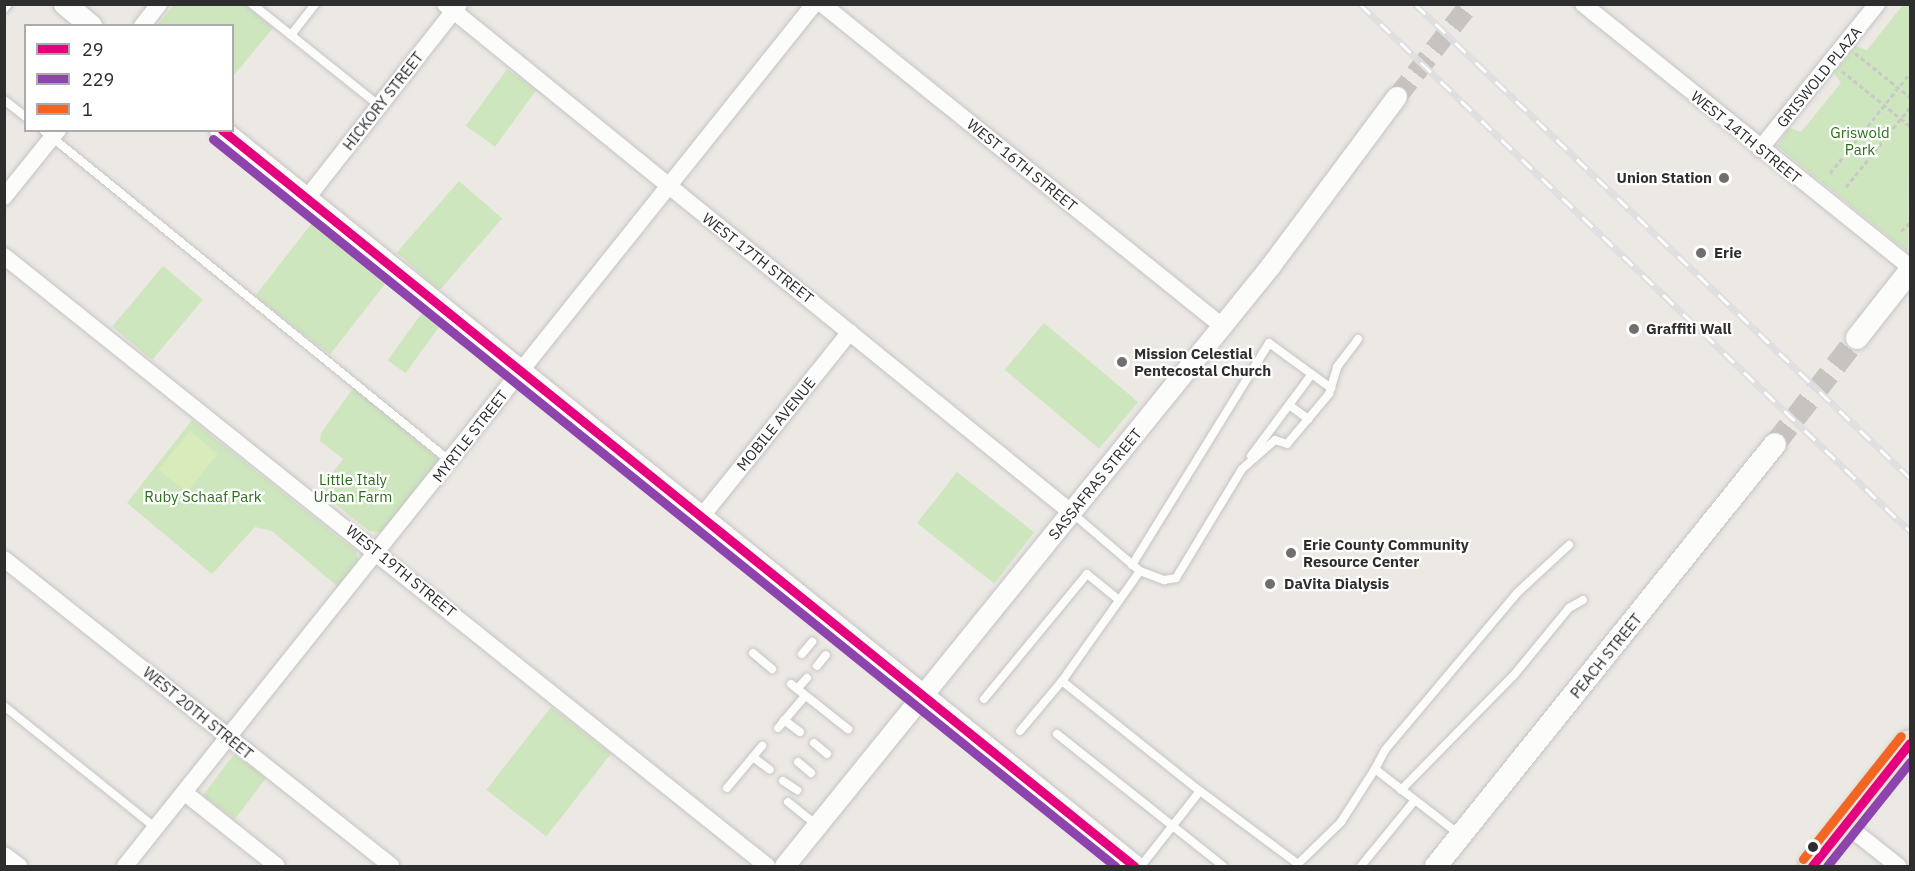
<!DOCTYPE html>
<html>
<head>
<meta charset="utf-8">
<style>
  body { margin:0 }
  #map { position:relative; width:1915px; height:871px; overflow:hidden; background:#ece8e4; font-family:"IBM Plex Sans",sans-serif }
  div>[style] { position:absolute }
  [style*='--x'] { left:calc(var(--x)*1px); top:calc(var(--y)*1px); width:calc(var(--w)*1px); rotate:calc(var(--a)*1deg) }
  .green>* { inset:0; background:#cee6be; transform-origin:0 0 }
  .pitch>* { inset:0; background:#d9eabb; transform-origin:0 0 }
  .tertiary-tunnel>* { height:20px; margin-top:-10px; transform-origin:0; background:repeating-linear-gradient(90deg,#c6c3c0 0 20px,transparent 0 30px) }
  .secondary-tunnel>* { height:22px; margin-top:-11px; transform-origin:0; background:repeating-linear-gradient(90deg,#c6c3c0 0 22px,transparent 0 33px) }
  .path>* { height:3px; margin-top:-1.5px; transform-origin:0; background:repeating-linear-gradient(90deg,#c9c9c8 0 4.5px,transparent 0 7.5px) }
  .roads { filter:drop-shadow(0 0 2px #c5c4c5) drop-shadow(0 0 2px #c5c4c5) }
  .service>* { height:8px; margin:-4px; padding:0 4px; transform-origin:4px; border-radius:4px; background:#fcfcfb }
  .minor>* { height:16px; margin:-8px; padding:0 8px; transform-origin:8px; border-radius:8px; background:#fcfcfb }
  .tertiary>* { height:20px; margin:-10px; padding:0 10px; transform-origin:10px; border-radius:10px; background:#fcfcfb }
  .secondary>* { height:22px; margin:-11px; padding:0 11px; transform-origin:11px; border-radius:11px; background:#fcfcfb }
  .primary>* { height:26px; margin:-13px; padding:0 13px; transform-origin:13px; border-radius:13px; background:#e8e4d6 }
  .rail>* { height:7px; margin-top:-3.5px; transform-origin:0; background:repeating-linear-gradient(90deg,#fff 0 14px,#dfdfe1 0 28px); box-sizing:border-box; border-block:2px solid #dfdfe1 }
  .bus-1>* { height:9px; margin:-4.5px; padding:0 4.5px; transform-origin:4.5px; border-radius:4.5px; background:#e5007d }
  .bus-2>* { height:9px; margin:-4.5px; padding:0 4.5px; transform-origin:4.5px; border-radius:4.5px; background:#8e44ad }
  .bus-3>* { height:9px; margin:-4.5px; padding:0 4.5px; transform-origin:4.5px; border-radius:4.5px; background:#f26522 }
  .dots>* { width:16px; height:16px; translate:-50% -50%; box-sizing:border-box; border:3px solid #fff; border-radius:50% }
  span { translate:-50% -50%; white-space:nowrap; text-align:center; line-height:1.15; -webkit-text-stroke:4.5px #fff; paint-order:stroke }
  .street-label { font-size:15px; color:#2e2e2e }
  .park-label { font-size:15px; color:#2c6e1b }
  .poi-label { font-size:15px; color:#2e2e2e; font-weight:700 }
  .right { translate:-100% -50%; text-align:right }
  .left { translate:0 -50%; text-align:left }
  .frame { position:absolute; inset:0; border:6px solid #2e2e2e; pointer-events:none }
  .legend { position:absolute; left:24px; top:24px; width:210px; height:108px; box-sizing:border-box; background:#fff; border:2px solid #ababab; margin:0; padding:8px 10px; list-style:none; font-size:18px; color:#2e2e2e }
  .legend li { display:flex; align-items:center; gap:12px; height:30px }
  .legend b { width:30px; border:2px solid #ababab }
</style>
</head>
<body>
<div id="map">
  <div class="green">
    <i style="clip-path:polygon(244px 4px,273px 28px,233px 76px,232px 26px,157px 25px,174px 5px)"></i>
    <i style="clip-path:polygon(1903px 5px,1910px 5px,1908px 252px,1777px 146px,1789px 128px,1801px 132px,1841px 83px,1834px 73px,1855px 46px,1867px 50px)"></i>
    <i style="left:507px;top:69px;width:36px;height:70px;rotate:36deg"></i>
    <i style="left:459px;top:181px;width:57px;height:95px;rotate:41deg"></i>
    <i style="left:316px;top:218px;width:95px;height:99px;rotate:38deg"></i>
    <i style="left:163px;top:266px;width:52px;height:79px;rotate:40deg"></i>
    <i style="left:427px;top:306px;width:22px;height:67px;rotate:36deg"></i>
    <i style="left:1044px;top:323px;width:123px;height:61px;rotate:40deg"></i>
    <i style="clip-path:polygon(354px 387px,439px 459px,382px 532px,369px 531px,319px 491px,343px 459px,320px 441px,321px 433px)"></i>
    <i style="clip-path:polygon(192px 420px,356px 551px,358px 561px,338px 587px,272px 531px,255px 527px,212px 574px,127px 503px)"></i>
    <i style="left:957px;top:472px;width:98px;height:65px;rotate:38deg"></i>
    <i style="left:551px;top:707px;width:76px;height:105px;rotate:38deg"></i>
    <i style="left:234px;top:754px;width:40px;height:52px;rotate:37deg"></i>
  </div>
  <div class="pitch">
    <i style="left:190px;top:431px;width:36px;height:50px;rotate:39deg"></i>
  </div>
  <div class="tertiary-tunnel">
    <i style="--x:1397;--y:97;--w:118;--a:-51.9"></i>
  </div>
  <div class="secondary-tunnel">
    <i style="--x:1775;--y:444;--w:134;--a:-52.3"></i>
  </div>
  <div class="path">
    <i style="--x:1855;--y:53;--w:70;--a:38.7"></i>
    <i style="--x:1842;--y:71;--w:87;--a:39"></i>
    <i style="--x:1830;--y:173;--w:128;--a:-51.3"></i>
    <i style="--x:1846;--y:187;--w:102;--a:-51.3"></i>
    <i style="--x:1901;--y:231;--w:12;--a:-42"></i>
  </div>
  <div class="roads">
    <div class="service">
      <i style="--x:252;--y:4;--w:164;--a:38.6"></i>
      <i style="--x:4;--y:9;--w:6;--a:-51"></i>
      <i style="--x:291;--y:35;--w:39;--a:-52"></i>
      <i style="--x:4;--y:100;--w:28;--a:38"></i>
      <i style="--x:43;--y:130;--w:525;--a:39.12"></i>
      <i style="--x:1289;--y:405;--w:24;--a:36"></i>
      <i style="--x:1251;--y:456;--w:102;--a:-53.4"></i>
      <i style="--x:1072;--y:513;--w:89;--a:40.5"></i>
      <i style="--x:1140;--y:571;--w:135;--a:125.3"></i>
      <i style="--x:1062;--y:681;--w:176;--a:38.6"></i>
      <i style="--x:1132;--y:565;--w:261;--a:-58.3"></i>
      <i style="--x:1269;--y:343;--w:77;--a:36"></i>
      <i style="--x:1140;--y:571;--w:26;--a:21"></i>
      <i style="--x:1164;--y:580;--w:12;--a:-9"></i>
      <i style="--x:1176;--y:578;--w:127;--a:-58.8"></i>
      <i style="--x:1242;--y:469;--w:44;--a:-41.3"></i>
      <i style="--x:1275;--y:440;--w:13;--a:18"></i>
      <i style="--x:1287;--y:444;--w:65;--a:-50"></i>
      <i style="--x:1329;--y:394;--w:28;--a:-73"></i>
      <i style="--x:1337;--y:367;--w:35;--a:-53"></i>
      <i style="--x:753;--y:653;--w:25;--a:40"></i>
      <i style="--x:802;--y:654;--w:16;--a:-50"></i>
      <i style="--x:817;--y:666;--w:14;--a:-51"></i>
      <i style="--x:791;--y:684;--w:73;--a:38.3"></i>
      <i style="--x:797;--y:689;--w:15;--a:-48"></i>
      <i style="--x:984;--y:699;--w:162;--a:-50.5"></i>
      <i style="--x:1087;--y:574;--w:41;--a:39.1"></i>
      <i style="--x:4;--y:706;--w:195;--a:38.8"></i>
      <i style="--x:784;--y:720;--w:20;--a:37"></i>
      <i style="--x:778;--y:728;--w:42;--a:-49.8"></i>
      <i style="--x:1020;--y:731;--w:65;--a:-50"></i>
      <i style="--x:1057;--y:734;--w:212;--a:38.5"></i>
      <i style="--x:814;--y:743;--w:17;--a:40"></i>
      <i style="--x:753;--y:757;--w:21;--a:37"></i>
      <i style="--x:798;--y:762;--w:17;--a:40"></i>
      <i style="--x:1375;--y:769;--w:21;--a:-62"></i>
      <i style="--x:1385;--y:750;--w:205;--a:-49.9"></i>
      <i style="--x:1517;--y:593;--w:71;--a:-42.7"></i>
      <i style="--x:783;--y:781;--w:17;--a:33"></i>
      <i style="--x:727;--y:788;--w:55;--a:-50.2"></i>
      <i style="--x:1401;--y:790;--w:161;--a:-45.5"></i>
      <i style="--x:1514;--y:675;--w:87;--a:-50.6"></i>
      <i style="--x:1569;--y:608;--w:16;--a:-30"></i>
      <i style="--x:788;--y:802;--w:38;--a:39"></i>
      <i style="--x:1141;--y:866;--w:95;--a:-51.8"></i>
      <i style="--x:1200;--y:791;--w:122;--a:36.7"></i>
      <i style="--x:1298;--y:864;--w:60;--a:-44.3"></i>
      <i style="--x:1341;--y:822;--w:63;--a:-57.3"></i>
      <i style="--x:1375;--y:769;--w:108;--a:37.8"></i>
      <i style="--x:1361;--y:866;--w:85;--a:-50.7"></i>
    </div>
    <div class="minor">
      <i style="--x:445;--y:4;--w:808;--a:39.07"></i>
      <i style="--x:822;--y:4;--w:514;--a:38.83"></i>
      <i style="--x:1583;--y:4;--w:420;--a:38.8"></i>
      <i style="--x:142;--y:26;--w:28;--a:-52"></i>
      <i style="--x:1760;--y:149;--w:186;--a:-51.1"></i>
      <i style="--x:4;--y:197;--w:86;--a:-51.1"></i>
      <i style="--x:307;--y:198;--w:246;--a:-51.9"></i>
      <i style="--x:4;--y:256;--w:977;--a:38.64"></i>
      <i style="--x:702;--y:516;--w:236;--a:-51.2"></i>
      <i style="--x:4;--y:559;--w:494;--a:38.4"></i>
      <i style="--x:185;--y:793;--w:117;--a:38.4"></i>
      <i style="--x:1845;--y:824;--w:68;--a:38.4"></i>
      <i style="--x:4;--y:855;--w:19;--a:36"></i>
      <i style="--x:125;--y:866;--w:1104;--a:-51.36"></i>
    </div>
    <div class="tertiary">
      <i style="--x:785;--y:866;--w:772;--a:-50.99"></i>
      <i style="--x:1271;--y:266;--w:211;--a:-53.3"></i>
    </div>
    <div class="secondary">
      <i style="--x:65;--y:4;--w:34;--a:40"></i>
      <i style="--x:221;--y:130;--w:1173;--a:38.87"></i>
      <i style="--x:1857;--y:338;--w:85;--a:-51.7"></i>
      <i style="--x:1436;--y:866;--w:541;--a:-51.22"></i>
    </div>
    <div class="primary">
      <i style="--x:1812;--y:866;--w:157;--a:-51.5"></i>
    </div>
  </div>
  <div class="rail">
    <i style="--x:1360;--y:4;--w:762;--a:43.78"></i>
    <i style="--x:1415;--y:4;--w:685;--a:43.76"></i>
  </div>
  <div class="bus-1">
    <i style="--x:222;--y:130;--w:1172;--a:38.9"></i>
    <i style="--x:1812;--y:866;--w:157;--a:-51.5"></i>
  </div>
  <div class="bus-2">
    <i style="--x:213;--y:139;--w:1159;--a:38.87"></i>
    <i style="--x:1827;--y:866;--w:133;--a:-51.4"></i>
  </div>
  <div class="bus-3">
    <i style="--x:1803;--y:859;--w:157;--a:-51.5"></i>
  </div>
  <div class="dots">
    <i style="left:1724px;top:178px;background:#706f6e"></i>
    <i style="left:1701px;top:253px;background:#706f6e"></i>
    <i style="left:1634px;top:329px;background:#706f6e"></i>
    <i style="left:1122px;top:362px;background:#706f6e"></i>
    <i style="left:1291px;top:553px;background:#706f6e"></i>
    <i style="left:1270px;top:584px;background:#706f6e"></i>
    <i style="left:1813px;top:847px;background:#2e2e2e"></i>
  </div>
  <div class="street-label">
    <span style="left:1819px;top:77px;rotate:-51deg">GRISWOLD PLAZA</span>
    <span style="left:383px;top:101px;rotate:-52deg">HICKORY STREET</span>
    <span style="left:1746px;top:137px;rotate:39deg">WEST 14TH STREET</span>
    <span style="left:1022px;top:165px;rotate:39deg">WEST 16TH STREET</span>
    <span style="left:758px;top:258px;rotate:38deg">WEST 17TH STREET</span>
    <span style="left:776px;top:424px;rotate:-51deg">MOBILE AVENUE</span>
    <span style="left:470px;top:436px;rotate:-52deg">MYRTLE STREET</span>
    <span style="left:1095px;top:484px;rotate:-51deg">SASSAFRAS STREET</span>
    <span style="left:401px;top:571px;rotate:39deg">WEST 19TH STREET</span>
    <span style="left:1606px;top:656px;rotate:-51deg">PEACH STREET</span>
    <span style="left:198px;top:713px;rotate:39deg">WEST 20TH STREET</span>
  </div>
  <div class="park-label">
    <span style="left:1860px;top:141px">Griswold<br>Park</span>
    <span style="left:353px;top:488px">Little Italy<br>Urban Farm</span>
    <span style="left:203px;top:497px">Ruby Schaaf Park</span>
  </div>
  <div class="poi-label">
    <span class="right" style="left:1712px;top:178px">Union Station</span>
    <span class="left" style="left:1714px;top:253px">Erie</span>
    <span class="left" style="left:1646px;top:329px">Graffiti Wall</span>
    <span class="left" style="left:1134px;top:362px">Mission Celestial<br>Pentecostal Church</span>
    <span class="left" style="left:1303px;top:553px">Erie County Community<br>Resource Center</span>
    <span class="left" style="left:1284px;top:584px">DaVita Dialysis</span>
  </div>
  <div class="frame"></div>
  <ul class="legend">
  <li><b style="height:8px;background:#e5007d"></b>29</li>
  <li><b style="height:8px;background:#8e44ad"></b>229</li>
  <li><b style="height:8px;background:#f26522"></b>1</li>
  </ul>
</div>
</body>
</html>
